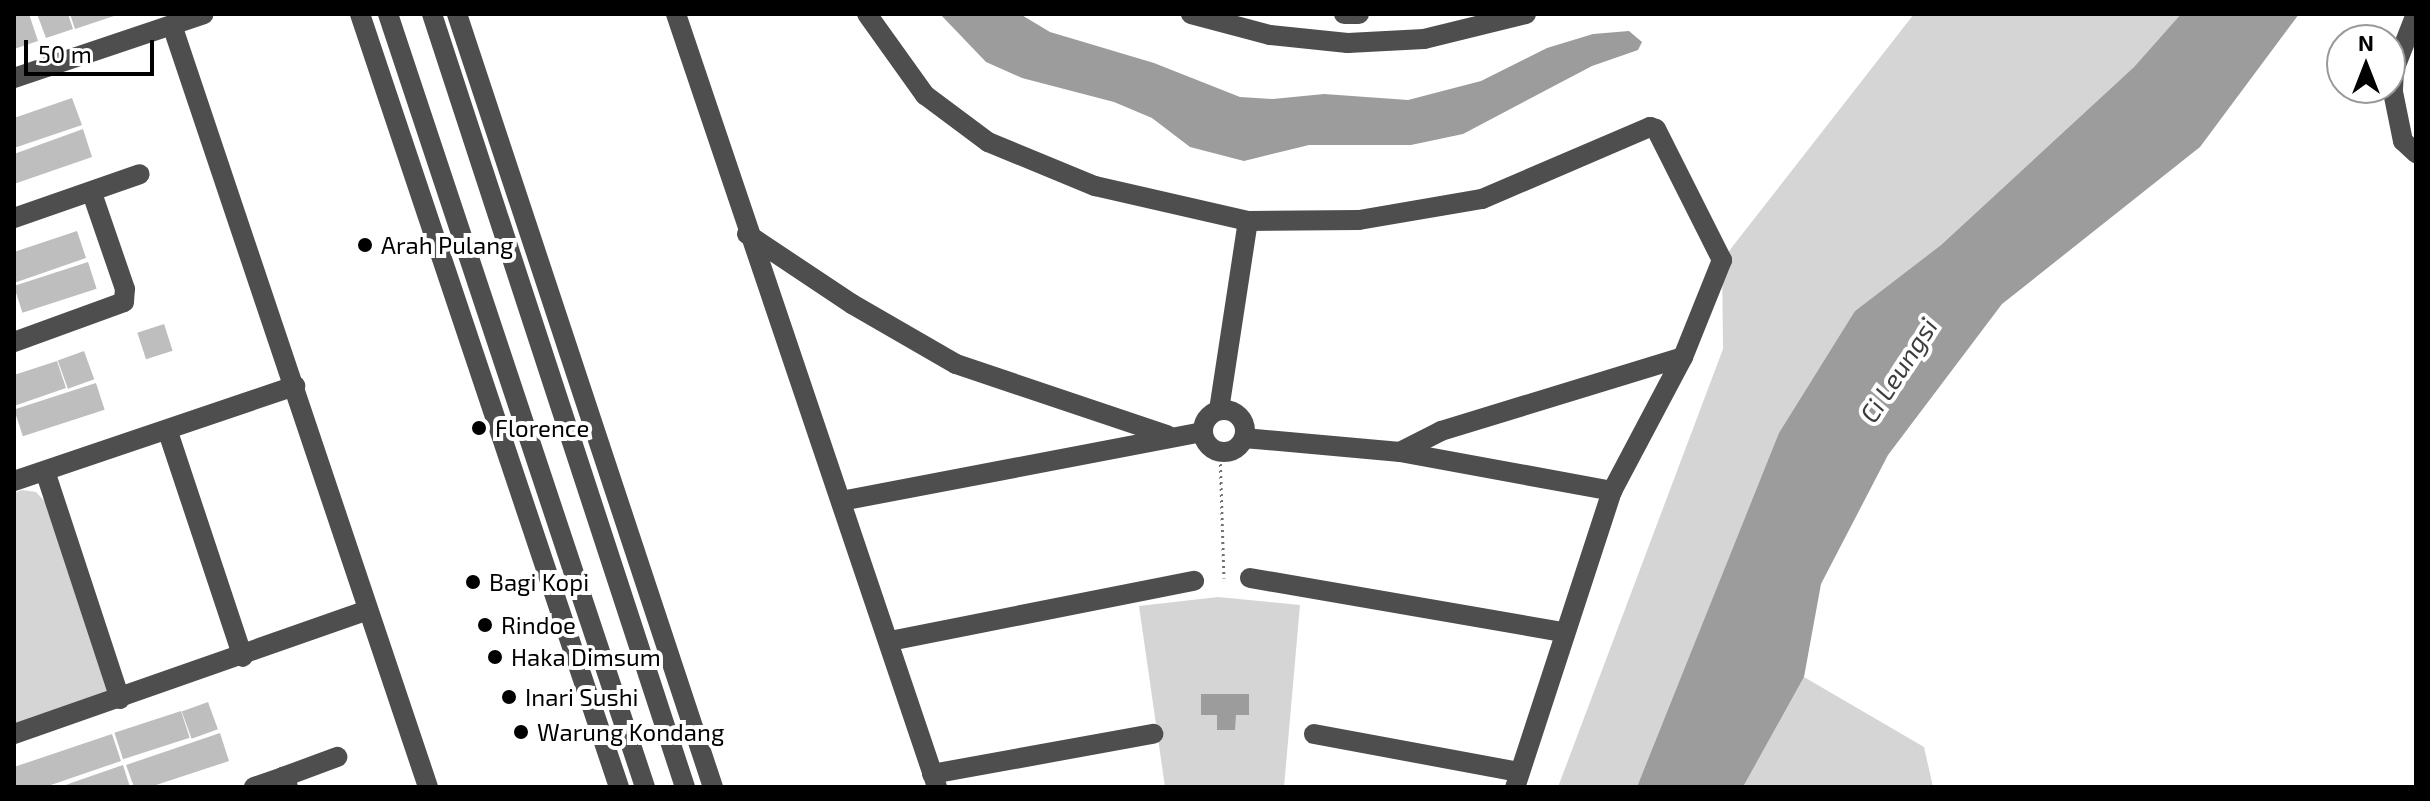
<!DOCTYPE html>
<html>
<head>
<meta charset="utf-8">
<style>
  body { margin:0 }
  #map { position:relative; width:2430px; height:801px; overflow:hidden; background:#fff; font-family:"Exo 2",sans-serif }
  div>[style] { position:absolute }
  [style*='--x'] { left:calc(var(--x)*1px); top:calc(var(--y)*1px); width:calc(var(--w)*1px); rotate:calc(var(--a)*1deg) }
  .green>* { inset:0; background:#d5d5d5 }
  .water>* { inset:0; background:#9c9c9c }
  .building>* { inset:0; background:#bebebe; transform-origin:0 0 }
  .path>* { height:3px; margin-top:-1.5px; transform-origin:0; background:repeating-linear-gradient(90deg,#707070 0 2px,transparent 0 6px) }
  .minor>* { height:20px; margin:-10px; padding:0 10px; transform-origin:10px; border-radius:10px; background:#4e4e4e }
  .minor>.ring { margin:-10px; padding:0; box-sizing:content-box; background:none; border:20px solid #4e4e4e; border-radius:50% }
  .dots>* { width:22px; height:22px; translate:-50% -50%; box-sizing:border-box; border:4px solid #fff; border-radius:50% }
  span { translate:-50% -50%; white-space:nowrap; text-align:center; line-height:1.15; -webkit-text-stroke:8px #fff; paint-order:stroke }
  .poi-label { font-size:24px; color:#000 }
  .left { translate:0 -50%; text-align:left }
  .water-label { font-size:26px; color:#3d3d3d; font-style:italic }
  .frame { position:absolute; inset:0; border:16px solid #000; pointer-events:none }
  .north { position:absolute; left:2326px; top:24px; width:80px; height:80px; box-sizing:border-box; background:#fff; border:2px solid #999; border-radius:50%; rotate:0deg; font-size:22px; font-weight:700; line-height:32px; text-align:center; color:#000 }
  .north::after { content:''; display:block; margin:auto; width:28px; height:36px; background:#000; clip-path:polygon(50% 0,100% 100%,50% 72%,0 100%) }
  .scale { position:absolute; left:24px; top:40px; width:130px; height:36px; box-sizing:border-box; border:4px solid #000; border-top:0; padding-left:10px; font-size:24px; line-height:28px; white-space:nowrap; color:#000; -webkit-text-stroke:6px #fff; paint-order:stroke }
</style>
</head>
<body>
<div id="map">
  <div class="green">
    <i style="clip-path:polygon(1914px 14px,2181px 14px,2134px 67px,1941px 245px,1855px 311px,1637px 787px,1558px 787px,1723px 349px,1722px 260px)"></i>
    <i style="clip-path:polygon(22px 490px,36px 492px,48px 505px,108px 692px,14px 728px,14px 493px)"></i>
    <i style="clip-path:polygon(1218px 597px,1300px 605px,1284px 787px,1165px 787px,1139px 606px)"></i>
    <i style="clip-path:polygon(1804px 677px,1924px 747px,1933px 787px,1743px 787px)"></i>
  </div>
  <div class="water">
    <i style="clip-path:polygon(940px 14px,1020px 14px,1050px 32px,1154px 63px,1240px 97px,1273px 99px,1324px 94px,1408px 100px,1481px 81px,1547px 48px,1593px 34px,1629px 31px,1642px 42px,1638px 50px,1592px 66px,1463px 134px,1411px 145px,1309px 145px,1244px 161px,1190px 147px,1152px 118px,1114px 102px,1022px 78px,986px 62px)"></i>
    <i style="clip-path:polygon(2181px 14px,2299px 14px,2200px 147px,2002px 304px,1888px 455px,1821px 584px,1804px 677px,1743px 787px,1637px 787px,1779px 433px,1855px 311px,1941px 245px,2134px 67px)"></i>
    <i style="clip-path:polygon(1201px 694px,1249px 694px,1249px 715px,1236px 715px,1235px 730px,1217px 730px,1217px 715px,1201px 715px)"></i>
  </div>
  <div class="building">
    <i style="clip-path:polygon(14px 14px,29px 14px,38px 41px,14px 49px)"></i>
    <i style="clip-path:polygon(37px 14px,68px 14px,73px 29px,46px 38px)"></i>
    <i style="clip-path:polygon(70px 14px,116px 14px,117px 15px,75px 29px)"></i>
    <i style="clip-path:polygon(72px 98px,82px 125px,14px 148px,14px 118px)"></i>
    <i style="clip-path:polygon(83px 129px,92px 157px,14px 184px,14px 154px)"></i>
    <i style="clip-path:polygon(77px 231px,86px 258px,14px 283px,14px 252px)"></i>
    <i style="left:88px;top:262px;width:28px;height:78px;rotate:72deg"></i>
    <i style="left:164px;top:324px;width:28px;height:28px;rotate:72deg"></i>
    <i style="left:84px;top:351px;width:30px;height:28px;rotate:70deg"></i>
    <i style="clip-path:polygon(57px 361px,66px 388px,14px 406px,14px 375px)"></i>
    <i style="left:96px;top:383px;width:28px;height:86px;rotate:72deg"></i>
    <i style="left:208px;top:702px;width:29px;height:28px;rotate:70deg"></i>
    <i style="left:181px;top:711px;width:28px;height:70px;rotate:72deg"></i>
    <i style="clip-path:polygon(220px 733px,229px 761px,150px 787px,134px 787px,126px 765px)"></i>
    <i style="clip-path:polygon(112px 734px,121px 761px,45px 787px,14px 787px,14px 767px)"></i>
    <i style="clip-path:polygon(123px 765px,130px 787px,61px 787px,71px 783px)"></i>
  </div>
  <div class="path">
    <i style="--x:1220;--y:452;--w:126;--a:88.2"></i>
  </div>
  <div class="minor">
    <i style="--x:360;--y:14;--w:815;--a:71.48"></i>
    <i style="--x:388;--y:14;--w:815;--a:71.61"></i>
    <i style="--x:432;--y:14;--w:813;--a:71.88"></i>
    <i style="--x:457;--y:14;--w:814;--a:71.68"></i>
    <i style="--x:676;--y:14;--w:816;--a:71.34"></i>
    <i style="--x:867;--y:14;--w:100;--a:54.4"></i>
    <i style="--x:925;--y:95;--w:79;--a:36.7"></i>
    <i style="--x:988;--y:142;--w:116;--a:22.4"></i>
    <i style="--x:1095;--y:186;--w:157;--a:12.9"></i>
    <i style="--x:1248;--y:221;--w:111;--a:-0.5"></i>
    <i style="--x:1359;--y:220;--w:125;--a:-9.7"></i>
    <i style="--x:1482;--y:199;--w:183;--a:-23.2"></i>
    <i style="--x:1650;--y:127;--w:6;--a:18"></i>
    <i style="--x:1656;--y:129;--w:147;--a:63.3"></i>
    <i style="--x:1722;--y:260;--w:105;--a:111.9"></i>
    <i style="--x:1683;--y:357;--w:152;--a:117.9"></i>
    <i style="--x:1612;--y:491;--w:311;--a:108.1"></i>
    <i style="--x:1191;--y:14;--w:82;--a:14.9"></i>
    <i style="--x:1270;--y:35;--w:78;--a:5.9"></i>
    <i style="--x:1348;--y:43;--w:76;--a:-3"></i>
    <i style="--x:1424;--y:39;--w:105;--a:-13.8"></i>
    <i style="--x:1344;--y:14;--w:15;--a:0"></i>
    <i style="--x:2416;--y:14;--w:60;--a:111.4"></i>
    <i style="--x:2394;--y:70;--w:22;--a:93"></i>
    <i style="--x:2393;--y:92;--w:50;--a:78.5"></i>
    <i style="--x:2403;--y:141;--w:18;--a:43"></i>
    <i style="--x:172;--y:25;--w:804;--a:71.43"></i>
    <i style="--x:14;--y:78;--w:200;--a:-18.6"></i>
    <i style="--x:14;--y:218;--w:133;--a:-19.2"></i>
    <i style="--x:747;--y:234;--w:126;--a:33.7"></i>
    <i style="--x:852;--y:304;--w:120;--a:30"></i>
    <i style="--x:956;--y:364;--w:223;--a:18.6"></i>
    <i style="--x:14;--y:342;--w:117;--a:-20"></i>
    <i style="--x:124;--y:302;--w:13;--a:-86"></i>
    <i style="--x:125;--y:289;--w:102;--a:-109"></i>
    <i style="--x:1219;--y:410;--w:191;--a:-81.3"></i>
    <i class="ring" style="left:1203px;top:410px;width:22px;height:22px"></i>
    <i style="--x:168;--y:432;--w:237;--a:71.6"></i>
    <i style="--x:1244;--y:438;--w:157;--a:5.1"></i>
    <i style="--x:1400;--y:452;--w:216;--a:10.4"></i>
    <i style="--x:1400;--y:452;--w:46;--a:-27.1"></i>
    <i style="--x:1441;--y:431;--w:253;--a:-17"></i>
    <i style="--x:45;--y:471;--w:240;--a:71.8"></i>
    <i style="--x:14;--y:481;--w:297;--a:-18.7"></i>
    <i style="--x:841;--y:501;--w:368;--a:-10.8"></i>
    <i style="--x:1250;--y:578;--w:319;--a:9.8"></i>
    <i style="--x:890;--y:641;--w:310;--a:-11.2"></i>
    <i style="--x:14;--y:734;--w:375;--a:-19.3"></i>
    <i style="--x:1314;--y:734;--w:209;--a:10.5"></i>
    <i style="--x:932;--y:774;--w:225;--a:-10.3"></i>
    <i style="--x:283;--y:777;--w:58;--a:-20.3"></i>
    <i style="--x:254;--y:787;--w:31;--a:-19"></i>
    <i style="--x:283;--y:777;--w:11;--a:63"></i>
  </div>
  <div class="dots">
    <i style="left:365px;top:245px;background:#000"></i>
    <i style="left:479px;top:428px;background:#000"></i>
    <i style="left:473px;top:582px;background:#000"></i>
    <i style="left:485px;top:625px;background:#000"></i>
    <i style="left:495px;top:657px;background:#000"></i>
    <i style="left:509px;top:697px;background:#000"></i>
    <i style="left:521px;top:732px;background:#000"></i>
  </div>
  <div class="poi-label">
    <span class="left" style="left:381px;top:245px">Arah Pulang</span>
    <span class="left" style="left:495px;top:428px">Florence</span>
    <span class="left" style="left:489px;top:582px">Bagi Kopi</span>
    <span class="left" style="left:501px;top:625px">Rindoe</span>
    <span class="left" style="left:511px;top:657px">Haka Dimsum</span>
    <span class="left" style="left:525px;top:697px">Inari Sushi</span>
    <span class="left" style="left:537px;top:732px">Warung Kondang</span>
  </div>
  <div class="water-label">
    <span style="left:1898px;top:370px;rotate:-57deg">Ci Leungsi</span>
  </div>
  <div class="frame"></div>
  <div class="north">N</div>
  <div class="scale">50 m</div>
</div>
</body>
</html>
